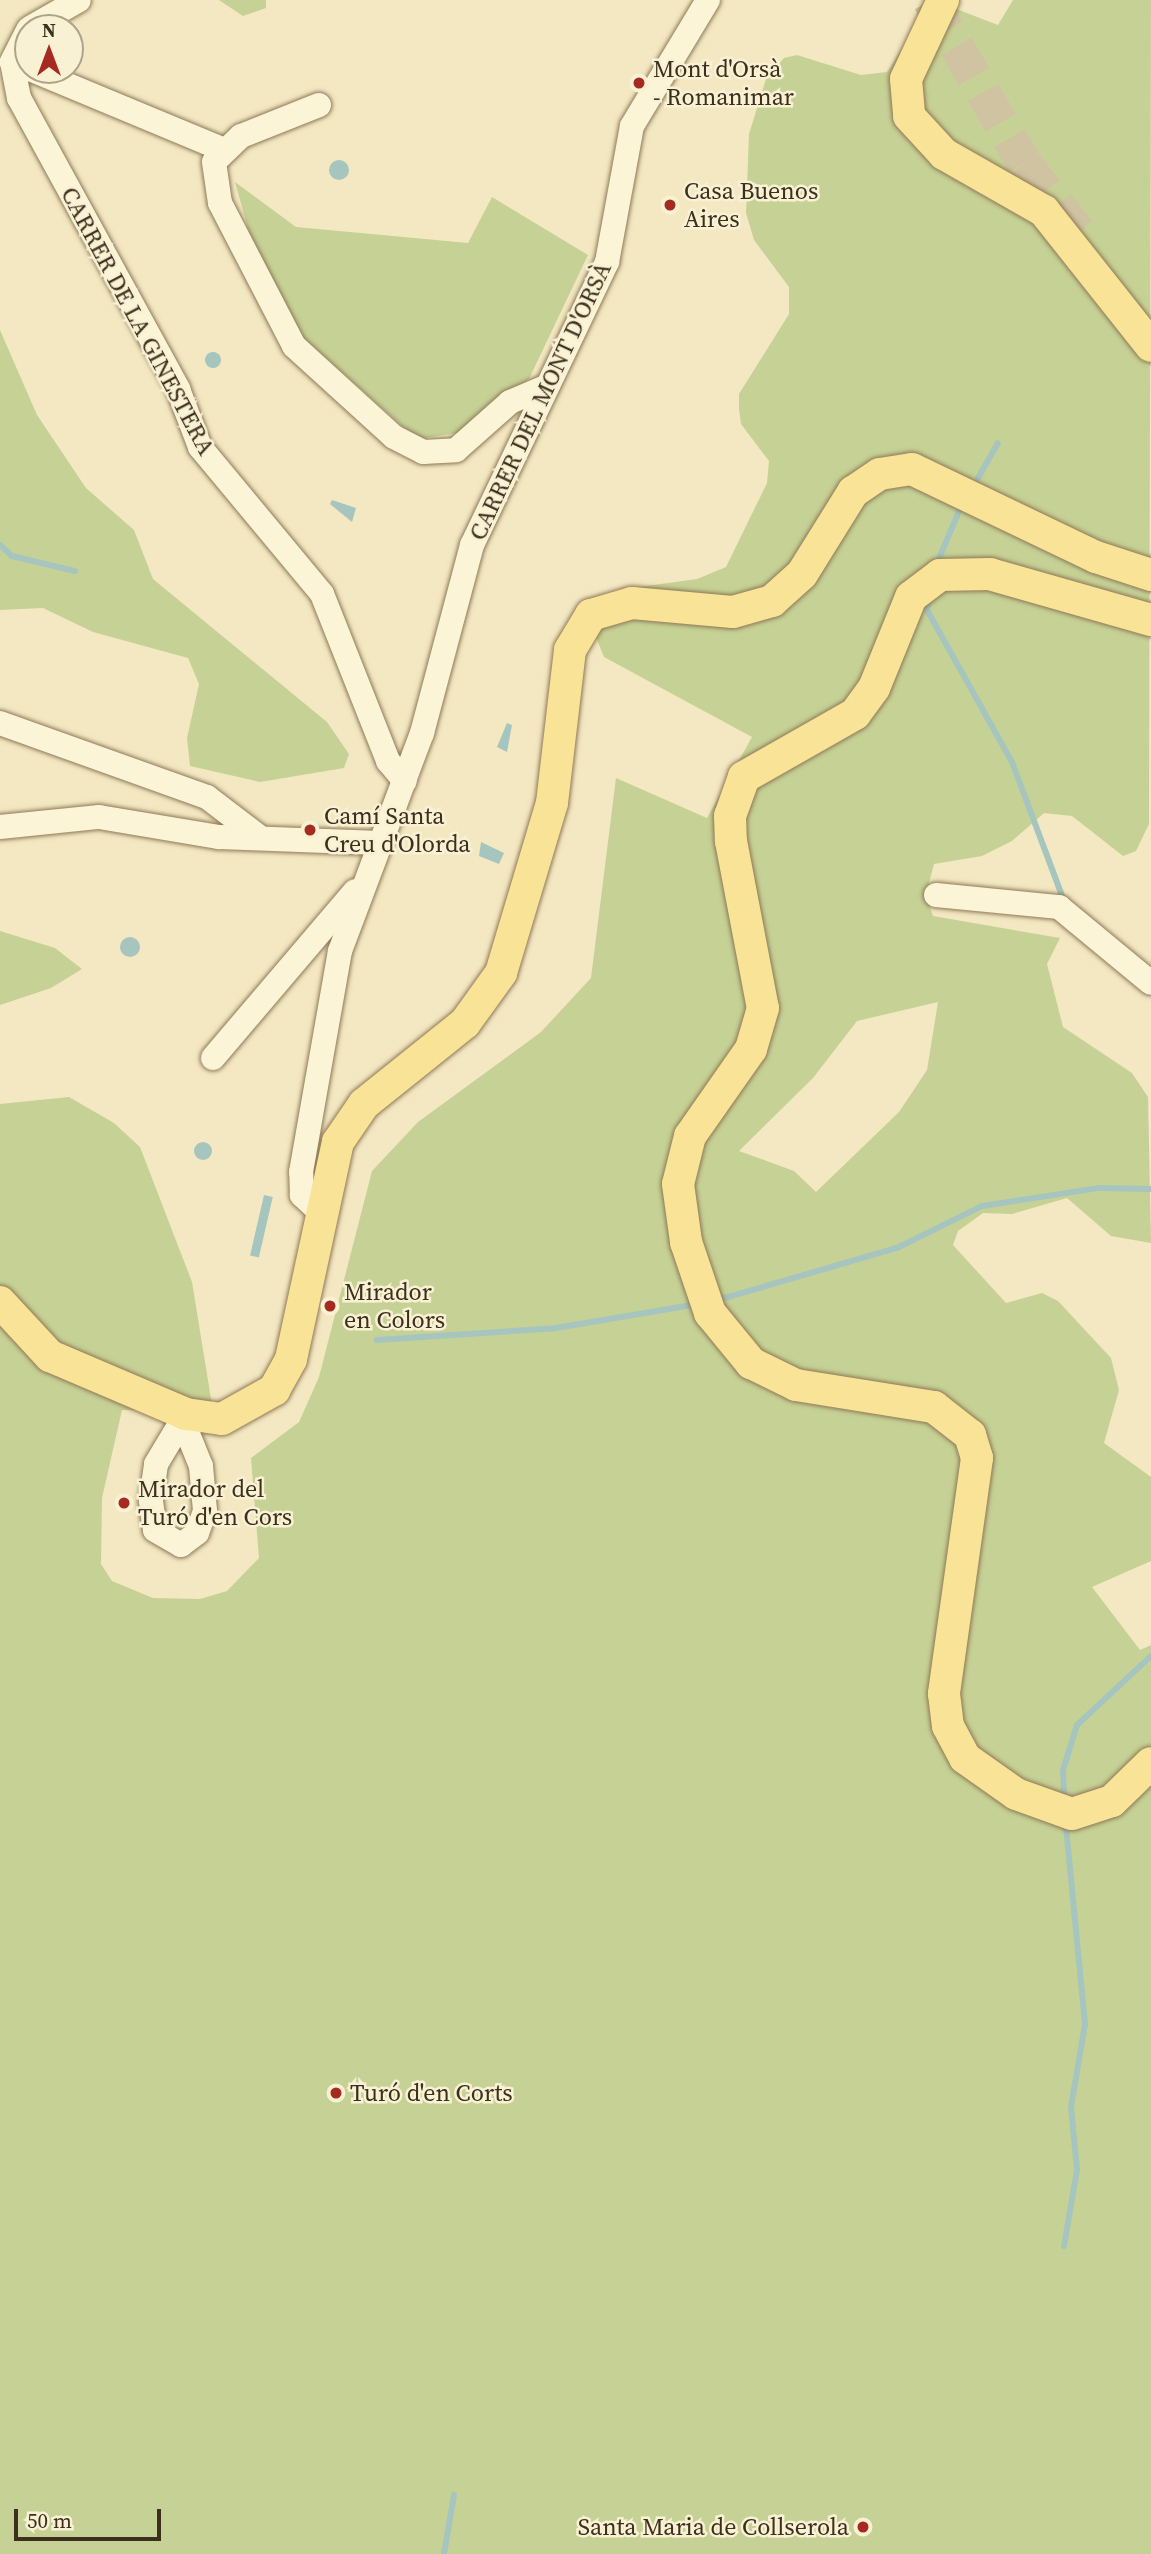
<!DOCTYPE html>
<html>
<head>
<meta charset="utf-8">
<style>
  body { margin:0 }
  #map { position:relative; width:1151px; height:2554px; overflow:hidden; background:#f3e8c2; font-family:"Source Serif 4",serif }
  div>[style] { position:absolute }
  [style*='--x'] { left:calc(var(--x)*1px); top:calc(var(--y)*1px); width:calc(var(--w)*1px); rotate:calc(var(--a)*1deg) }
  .green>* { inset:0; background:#c6d295 }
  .water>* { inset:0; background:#a5c5be; transform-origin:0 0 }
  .round { border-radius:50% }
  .stream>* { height:6px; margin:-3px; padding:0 3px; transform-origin:3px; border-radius:3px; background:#a5c5be }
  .highway-tunnel>* { height:35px; margin-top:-17.5px; transform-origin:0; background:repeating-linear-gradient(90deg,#cfc3a1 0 35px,transparent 0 53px) }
  .roads { filter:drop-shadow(0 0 2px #8f7957) drop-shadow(0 0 2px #8f7957) }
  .minor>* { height:24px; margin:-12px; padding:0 12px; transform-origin:12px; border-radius:12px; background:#fcf4d7 }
  .major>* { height:32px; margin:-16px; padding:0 16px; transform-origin:16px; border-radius:16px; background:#f9e397 }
  .dots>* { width:19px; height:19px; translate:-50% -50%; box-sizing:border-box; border:4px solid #f9f1d3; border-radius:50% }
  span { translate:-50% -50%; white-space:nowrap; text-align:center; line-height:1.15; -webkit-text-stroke:5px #f9f1d3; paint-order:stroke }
  .poi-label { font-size:24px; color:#3d2f1d }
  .left { translate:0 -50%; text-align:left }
  .right { translate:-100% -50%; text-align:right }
  .street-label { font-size:24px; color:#3d2f1d }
  .north { position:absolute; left:14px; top:14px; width:70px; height:70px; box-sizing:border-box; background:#f9f1d3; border:2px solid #aea38a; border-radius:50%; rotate:0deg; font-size:19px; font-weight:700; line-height:28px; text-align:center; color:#3d2f1d }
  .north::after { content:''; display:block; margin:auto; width:24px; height:32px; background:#a52a20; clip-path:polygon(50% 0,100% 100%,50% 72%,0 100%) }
  .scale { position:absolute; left:14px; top:2509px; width:147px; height:32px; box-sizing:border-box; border:4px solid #3d2f1d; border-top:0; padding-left:9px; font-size:21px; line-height:24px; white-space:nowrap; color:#3d2f1d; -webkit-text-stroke:5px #f9f1d3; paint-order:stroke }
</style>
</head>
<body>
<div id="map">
  <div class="green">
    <i style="clip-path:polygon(219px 0,266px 0,266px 8px,243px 16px)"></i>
    <i style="clip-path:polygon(evenodd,933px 0,998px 25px,1013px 0,1151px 0,1149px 824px,1136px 851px,1123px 856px,1072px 816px,1044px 813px,1012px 841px,982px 856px,934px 864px,926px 895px,933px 916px,1060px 938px,1047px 964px,1063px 1027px,1132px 1073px,1148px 1097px,1151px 1243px,1111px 1236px,1067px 1198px,1012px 1214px,983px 1213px,958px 1231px,953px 1245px,1006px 1303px,1042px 1293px,1058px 1301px,1111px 1358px,1119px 1390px,1104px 1443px,1151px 1477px,1151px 1561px,1092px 1587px,1140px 1650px,1151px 1645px,1151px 2554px,0 2554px,0 1104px,69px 1097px,114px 1123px,140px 1147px,192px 1282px,213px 1411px,122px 1410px,102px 1498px,101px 1564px,112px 1581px,153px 1598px,200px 1599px,227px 1591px,259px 1558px,251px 1458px,299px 1422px,319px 1377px,372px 1171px,418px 1122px,541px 1032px,591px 978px,616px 778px,707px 818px,752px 737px,604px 657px,595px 635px,639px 587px,697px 579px,726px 567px,767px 483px,769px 461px,741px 424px,739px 409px,739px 394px,789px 314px,789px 287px,754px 240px,746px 213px,749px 134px,766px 79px,784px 58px,797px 55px,861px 75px,887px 72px,933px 0,938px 1002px,927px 1070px,899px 1112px,816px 1192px,794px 1171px,739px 1151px,813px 1078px,857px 1021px,938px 1002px)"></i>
    <i style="clip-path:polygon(235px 182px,296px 227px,468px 243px,492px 197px,588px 255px,529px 379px,463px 432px,417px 439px,296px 331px,249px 232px)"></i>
    <i style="clip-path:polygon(0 330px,37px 415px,86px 488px,134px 530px,153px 579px,327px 722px,349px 754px,344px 768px,260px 782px,190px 766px,187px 738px,199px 684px,188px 658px,93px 632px,43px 608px,0 610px)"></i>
    <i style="clip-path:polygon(0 931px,55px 948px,82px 969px,51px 988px,0 1005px)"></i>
  </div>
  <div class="water">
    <i class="round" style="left:329px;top:160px;width:20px;height:20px"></i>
    <i class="round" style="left:205px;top:352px;width:16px;height:16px"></i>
    <i style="clip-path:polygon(332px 500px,356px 508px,352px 522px,330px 504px)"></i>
    <i style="clip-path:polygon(507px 723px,512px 725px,507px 752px,497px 747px)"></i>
    <i style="clip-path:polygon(481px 842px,504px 853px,499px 864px,479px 856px)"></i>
    <i class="round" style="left:120px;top:937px;width:20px;height:20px"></i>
    <i class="round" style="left:194px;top:1142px;width:18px;height:18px"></i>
    <i style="left:264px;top:1195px;width:9px;height:62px;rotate:13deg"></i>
  </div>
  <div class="stream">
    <i style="--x:978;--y:478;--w:40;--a:-60.3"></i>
    <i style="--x:0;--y:545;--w:16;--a:43"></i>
    <i style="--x:12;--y:556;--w:65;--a:13.4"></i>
    <i style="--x:938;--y:561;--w:56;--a:-67.1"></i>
    <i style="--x:930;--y:597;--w:13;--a:103"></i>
    <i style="--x:927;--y:610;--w:174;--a:60.8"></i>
    <i style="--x:1012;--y:762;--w:148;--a:69.5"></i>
    <i style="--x:721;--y:1299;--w:183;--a:-16.2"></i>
    <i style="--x:897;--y:1248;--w:95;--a:-26.3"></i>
    <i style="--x:982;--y:1206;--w:117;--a:-8.8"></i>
    <i style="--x:1098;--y:1188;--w:53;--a:1.1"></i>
    <i style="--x:377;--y:1340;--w:179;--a:-3.8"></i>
    <i style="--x:556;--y:1328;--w:138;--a:-9.6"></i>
    <i style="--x:1064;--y:1796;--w:26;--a:-92"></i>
    <i style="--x:1063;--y:1770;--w:47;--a:-72.7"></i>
    <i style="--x:1077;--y:1725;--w:101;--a:-43"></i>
    <i style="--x:1064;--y:2246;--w:77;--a:-80.3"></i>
    <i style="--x:1077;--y:2170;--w:63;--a:-95.4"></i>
    <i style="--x:1071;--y:2107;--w:84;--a:-80.4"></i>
    <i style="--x:1085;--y:2024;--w:198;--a:-95.5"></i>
    <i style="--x:444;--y:2554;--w:60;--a:-80.4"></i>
  </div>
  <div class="highway-tunnel">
    <i style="--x:930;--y:0;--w:188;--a:60"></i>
    <i style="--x:1024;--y:163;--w:88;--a:51.4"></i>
  </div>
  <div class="roads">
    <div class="minor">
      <i style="--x:30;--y:28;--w:56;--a:-29.7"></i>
      <i style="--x:28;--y:30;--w:36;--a:117"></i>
      <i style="--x:12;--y:62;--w:37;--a:79"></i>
      <i style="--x:19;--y:98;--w:332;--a:61.3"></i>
      <i style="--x:178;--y:389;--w:62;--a:69.2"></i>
      <i style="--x:200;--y:447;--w:191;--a:50.3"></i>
      <i style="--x:322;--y:594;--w:180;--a:68.4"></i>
      <i style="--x:388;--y:761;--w:26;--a:50"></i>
      <i style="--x:32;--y:70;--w:206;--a:22.6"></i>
      <i style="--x:319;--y:105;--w:84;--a:158.3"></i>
      <i style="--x:241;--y:136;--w:37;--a:136"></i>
      <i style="--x:214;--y:162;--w:41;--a:81.7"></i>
      <i style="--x:220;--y:203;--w:161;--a:62.6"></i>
      <i style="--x:294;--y:346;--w:135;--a:42.3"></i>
      <i style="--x:394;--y:437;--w:33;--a:27"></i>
      <i style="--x:423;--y:452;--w:33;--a:-3"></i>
      <i style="--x:456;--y:450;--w:72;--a:-41.6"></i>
      <i style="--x:510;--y:402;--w:39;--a:-23"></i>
      <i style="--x:0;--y:723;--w:220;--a:19.7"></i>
      <i style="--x:207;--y:797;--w:64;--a:37.4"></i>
      <i style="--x:0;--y:827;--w:100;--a:-5.8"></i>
      <i style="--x:99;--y:817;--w:122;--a:9.5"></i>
      <i style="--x:219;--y:837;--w:161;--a:2.1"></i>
      <i style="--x:936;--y:895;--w:124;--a:5.6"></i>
      <i style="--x:1059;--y:907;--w:119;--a:39.6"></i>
      <i style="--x:213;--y:1058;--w:219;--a:-49.6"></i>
      <i style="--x:320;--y:1212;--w:25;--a:-137"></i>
      <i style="--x:302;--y:1195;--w:23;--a:-92"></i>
      <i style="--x:301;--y:1172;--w:224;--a:-80"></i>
      <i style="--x:340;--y:951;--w:233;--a:-69.4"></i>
      <i style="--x:422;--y:733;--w:195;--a:-75.1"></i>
      <i style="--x:472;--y:545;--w:314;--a:-64.5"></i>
      <i style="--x:607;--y:262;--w:138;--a:-79.6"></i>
      <i style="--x:632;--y:126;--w:147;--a:-58.9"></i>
      <i style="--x:184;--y:1424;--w:45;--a:68"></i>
      <i style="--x:201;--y:1466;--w:45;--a:84.9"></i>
      <i style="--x:205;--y:1511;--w:23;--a:110"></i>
      <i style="--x:197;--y:1533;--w:20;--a:143"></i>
      <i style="--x:181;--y:1545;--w:30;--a:-150"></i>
      <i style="--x:155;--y:1530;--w:30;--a:-98"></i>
      <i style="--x:151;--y:1500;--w:36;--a:-82"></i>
      <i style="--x:156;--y:1464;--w:58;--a:-59"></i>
    </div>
    <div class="major">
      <i style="--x:943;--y:0;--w:87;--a:115.1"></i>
      <i style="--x:906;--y:79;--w:37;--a:85"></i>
      <i style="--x:909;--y:116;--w:52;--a:47.4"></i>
      <i style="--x:944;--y:154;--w:115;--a:29.7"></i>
      <i style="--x:1044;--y:211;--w:172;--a:51.6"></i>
      <i style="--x:1151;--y:620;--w:167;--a:-164.1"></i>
      <i style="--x:990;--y:574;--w:50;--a:178.9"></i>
      <i style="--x:940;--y:575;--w:36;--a:143"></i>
      <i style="--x:911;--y:597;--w:98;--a:112.1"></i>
      <i style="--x:874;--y:688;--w:32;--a:126"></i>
      <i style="--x:855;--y:714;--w:128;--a:150.4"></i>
      <i style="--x:744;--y:777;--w:41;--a:109.7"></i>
      <i style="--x:730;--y:816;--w:25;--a:88"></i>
      <i style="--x:731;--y:841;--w:170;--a:79.2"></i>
      <i style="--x:763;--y:1008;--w:43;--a:106.3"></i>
      <i style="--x:751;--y:1049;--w:106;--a:125"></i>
      <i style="--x:690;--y:1136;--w:49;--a:104"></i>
      <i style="--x:678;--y:1184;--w:59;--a:82.1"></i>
      <i style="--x:686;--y:1242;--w:75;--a:71.3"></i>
      <i style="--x:710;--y:1313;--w:65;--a:50.6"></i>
      <i style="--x:751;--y:1363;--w:50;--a:26.1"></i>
      <i style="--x:796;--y:1385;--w:140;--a:9.1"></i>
      <i style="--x:934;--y:1407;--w:46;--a:37.9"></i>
      <i style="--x:970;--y:1435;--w:24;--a:73"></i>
      <i style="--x:977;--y:1458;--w:238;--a:98"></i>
      <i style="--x:944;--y:1694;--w:32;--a:83"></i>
      <i style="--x:948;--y:1726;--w:36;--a:62"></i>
      <i style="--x:965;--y:1758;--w:62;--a:35.2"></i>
      <i style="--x:1016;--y:1794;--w:59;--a:19.7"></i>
      <i style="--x:1072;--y:1814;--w:42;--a:-18"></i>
      <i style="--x:1112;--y:1801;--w:54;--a:-44.3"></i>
      <i style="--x:0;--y:1302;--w:74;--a:47.2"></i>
      <i style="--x:50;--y:1356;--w:148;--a:23.1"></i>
      <i style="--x:186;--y:1414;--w:36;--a:8"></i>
      <i style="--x:222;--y:1419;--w:60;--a:-29.1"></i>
      <i style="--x:274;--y:1390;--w:35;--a:-61"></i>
      <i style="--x:291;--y:1359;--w:222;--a:-77.8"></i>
      <i style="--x:338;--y:1142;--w:46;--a:-55.6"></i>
      <i style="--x:364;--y:1104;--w:129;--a:-38.7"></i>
      <i style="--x:465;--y:1023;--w:62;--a:-54.2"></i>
      <i style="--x:501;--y:973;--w:177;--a:-73.3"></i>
      <i style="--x:552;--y:803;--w:154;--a:-83.3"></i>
      <i style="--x:570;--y:650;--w:41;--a:-59"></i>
      <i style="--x:591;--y:615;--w:43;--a:-16.3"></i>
      <i style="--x:632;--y:603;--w:101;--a:5.1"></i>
      <i style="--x:733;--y:612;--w:41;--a:-15.8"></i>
      <i style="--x:772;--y:601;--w:40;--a:-42"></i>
      <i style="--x:802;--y:574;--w:97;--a:-58.1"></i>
      <i style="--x:853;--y:492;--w:32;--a:-34"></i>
      <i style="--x:880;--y:474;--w:32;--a:-9"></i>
      <i style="--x:912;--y:469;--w:204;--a:25.6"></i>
      <i style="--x:1096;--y:557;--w:58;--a:18.1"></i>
    </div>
  </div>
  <div class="dots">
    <i style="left:639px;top:83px;background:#a52a20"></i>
    <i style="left:670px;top:205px;background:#a52a20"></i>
    <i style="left:310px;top:830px;background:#a52a20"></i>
    <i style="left:330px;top:1306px;background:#a52a20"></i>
    <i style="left:124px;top:1503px;background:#a52a20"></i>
    <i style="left:336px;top:2093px;background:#a52a20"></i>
    <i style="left:863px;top:2527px;background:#a52a20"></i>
  </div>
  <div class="poi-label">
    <span class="left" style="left:653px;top:83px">Mont d'Orsà<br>- Romanimar</span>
    <span class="left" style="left:684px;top:205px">Casa Buenos<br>Aires</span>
    <span class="left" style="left:324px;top:830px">Camí Santa<br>Creu d'Olorda</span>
    <span class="left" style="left:344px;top:1306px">Mirador<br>en Colors</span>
    <span class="left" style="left:138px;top:1503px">Mirador del<br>Turó d'en Cors</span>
    <span class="left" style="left:350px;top:2093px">Turó d'en Corts</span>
    <span class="right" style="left:849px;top:2527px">Santa Maria de Collserola</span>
  </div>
  <div class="street-label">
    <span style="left:138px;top:321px;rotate:62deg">CARRER DE LA GINESTERA</span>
    <span style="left:540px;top:401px;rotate:-65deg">CARRER DEL MONT D'ORSÀ</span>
  </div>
  <div class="north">N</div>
  <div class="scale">50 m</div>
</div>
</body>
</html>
